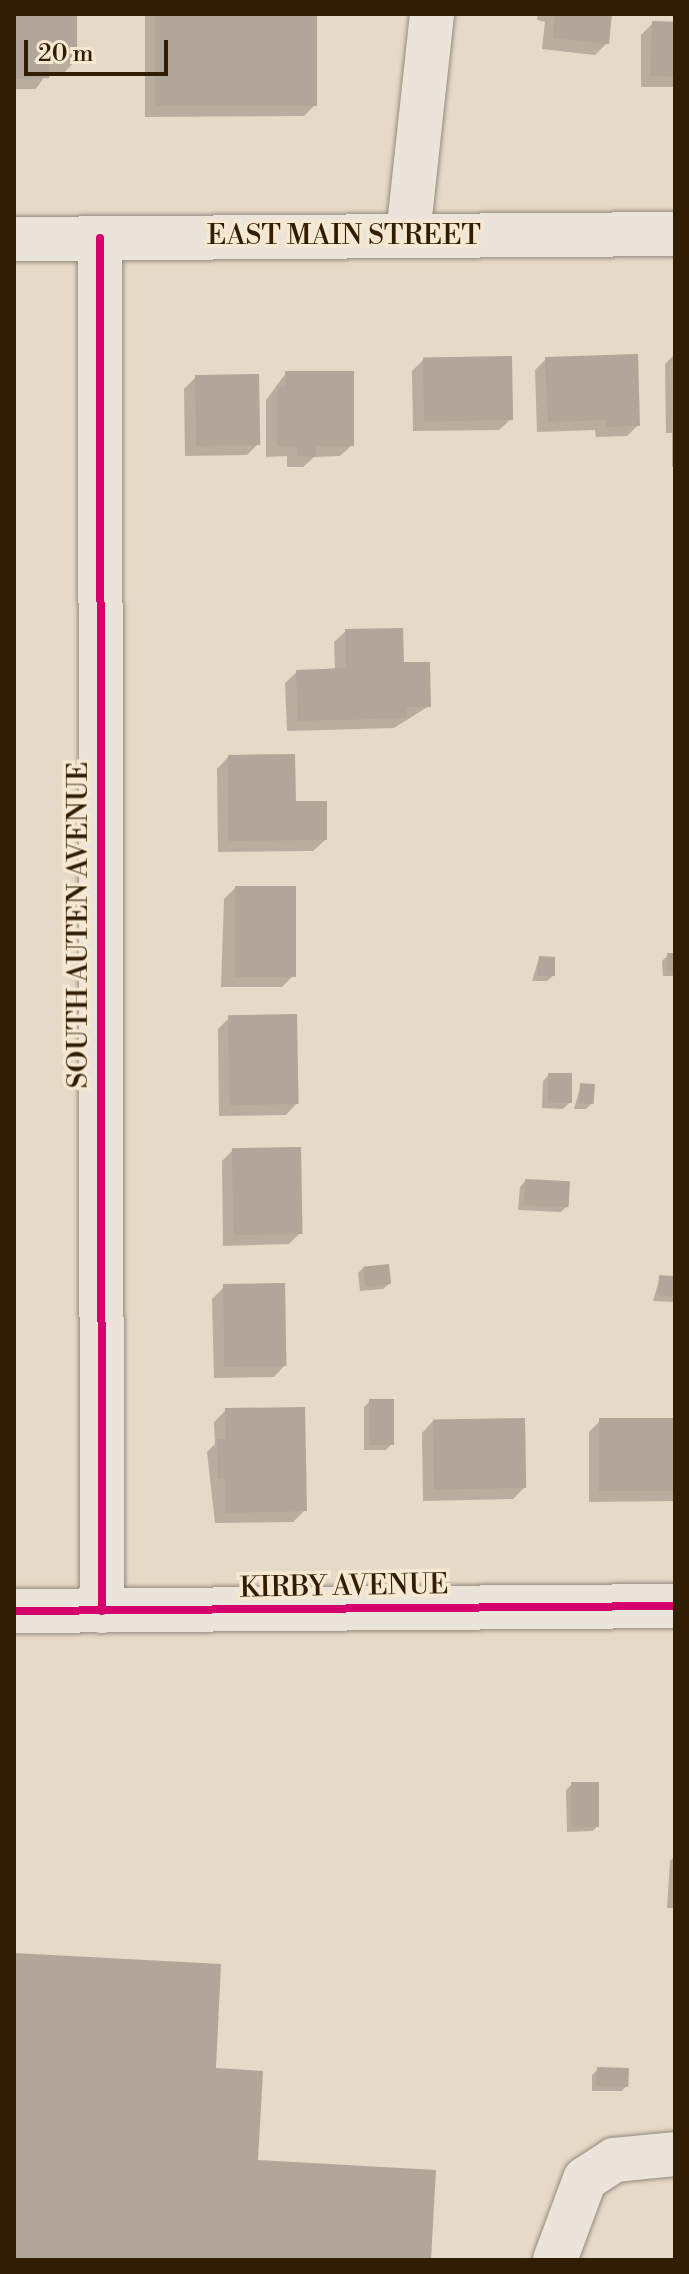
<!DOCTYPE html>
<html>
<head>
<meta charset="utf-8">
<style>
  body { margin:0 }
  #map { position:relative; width:689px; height:2274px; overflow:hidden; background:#e6d9c7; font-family:"Libre Bodoni",serif }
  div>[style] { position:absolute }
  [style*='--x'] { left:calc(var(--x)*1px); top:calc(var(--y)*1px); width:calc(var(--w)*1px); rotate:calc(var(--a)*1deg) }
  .shadow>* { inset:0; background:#0003 }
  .building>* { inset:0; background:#b1a699; transform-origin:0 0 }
  .roads { filter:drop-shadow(0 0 2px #958a7d) drop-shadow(0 0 2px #958a7d) }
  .street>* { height:44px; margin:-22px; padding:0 22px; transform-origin:22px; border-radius:22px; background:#eae4db }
  .secondary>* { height:44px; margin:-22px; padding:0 22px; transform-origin:22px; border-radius:22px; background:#eae4db }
  .cycleway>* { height:8px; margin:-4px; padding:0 4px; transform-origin:4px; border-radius:4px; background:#d6006c }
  span { translate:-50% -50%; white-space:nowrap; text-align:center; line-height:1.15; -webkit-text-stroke:7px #f7e8d2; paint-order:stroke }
  .street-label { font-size:28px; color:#311d02 }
  .frame { position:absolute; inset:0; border:16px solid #311d02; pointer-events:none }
  .scale { position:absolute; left:24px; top:40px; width:144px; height:36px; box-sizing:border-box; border:4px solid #311d02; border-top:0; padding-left:10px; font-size:24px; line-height:28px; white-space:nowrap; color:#311d02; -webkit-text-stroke:6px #f7e8d2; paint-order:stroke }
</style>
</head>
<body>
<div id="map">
  <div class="shadow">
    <i style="clip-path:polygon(14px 14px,75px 14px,75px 61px,64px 73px,47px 73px,36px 89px,14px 89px)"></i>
    <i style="clip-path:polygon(145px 14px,315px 14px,315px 105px,304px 116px,145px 117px)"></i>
    <i style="clip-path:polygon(538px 14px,610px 14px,607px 43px,595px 55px,542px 49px,545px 22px,537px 20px)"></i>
    <i style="clip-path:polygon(653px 23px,675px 24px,675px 87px,641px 87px,641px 35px)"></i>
    <i style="clip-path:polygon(675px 354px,675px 467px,672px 467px,672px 433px,666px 433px,665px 364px)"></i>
    <i style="clip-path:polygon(424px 359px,511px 419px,499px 430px,413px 431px,412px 371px)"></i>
    <i style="clip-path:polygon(546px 359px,638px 425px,627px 436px,596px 437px,595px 430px,537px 432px,535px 370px)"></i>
    <i style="clip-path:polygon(286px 373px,352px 445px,340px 456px,314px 457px,303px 467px,287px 467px,287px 456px,266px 457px,266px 400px)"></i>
    <i style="clip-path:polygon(195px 378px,258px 444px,247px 455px,185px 456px,184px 389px)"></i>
    <i style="clip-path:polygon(346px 631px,403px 665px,429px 706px,394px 728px,287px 731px,285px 683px,297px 672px,335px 671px,334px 642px)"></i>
    <i style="clip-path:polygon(228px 757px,294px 803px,325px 840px,313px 851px,218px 852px,217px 769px)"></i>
    <i style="clip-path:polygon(235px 888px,294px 975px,282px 987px,221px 987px,224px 899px)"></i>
    <i style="clip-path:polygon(668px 955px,675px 955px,675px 976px,663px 976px,662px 961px)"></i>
    <i style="clip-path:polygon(539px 958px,553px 976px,547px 981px,532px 981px)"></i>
    <i style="clip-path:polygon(229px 1018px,297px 1103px,286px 1115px,219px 1116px,218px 1029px)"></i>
    <i style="clip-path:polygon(549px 1075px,569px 1103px,563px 1109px,542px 1108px,543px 1081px)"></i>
    <i style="clip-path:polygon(581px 1085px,592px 1103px,586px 1109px,574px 1109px)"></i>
    <i style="clip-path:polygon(233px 1150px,300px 1233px,289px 1244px,223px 1246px,222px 1161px)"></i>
    <i style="clip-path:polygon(525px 1181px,567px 1206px,561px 1212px,518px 1210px,520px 1187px)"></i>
    <i style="clip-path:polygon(364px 1267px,389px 1284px,383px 1289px,360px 1291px,358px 1273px)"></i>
    <i style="clip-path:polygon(660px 1277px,675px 1278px,675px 1302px,653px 1301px)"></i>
    <i style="clip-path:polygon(224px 1287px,285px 1365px,274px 1377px,214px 1378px,212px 1299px)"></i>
    <i style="clip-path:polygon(370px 1401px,392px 1444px,386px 1450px,364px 1450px,364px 1407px)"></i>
    <i style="clip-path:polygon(226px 1410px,305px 1510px,293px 1522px,215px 1523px,207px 1452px,215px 1444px,214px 1422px)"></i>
    <i style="clip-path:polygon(675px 1420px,675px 1501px,589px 1502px,589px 1432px,600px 1421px)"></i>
    <i style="clip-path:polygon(433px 1421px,524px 1488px,513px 1499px,423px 1501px,422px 1433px)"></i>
    <i style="clip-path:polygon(572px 1784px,598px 1825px,593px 1831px,567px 1832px,566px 1790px)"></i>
    <i style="clip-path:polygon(675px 1856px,675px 1908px,667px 1908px,670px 1861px)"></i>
    <i style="clip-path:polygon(598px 2069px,627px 2085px,622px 2091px,592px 2091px,592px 2075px)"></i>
  </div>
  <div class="building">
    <i style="clip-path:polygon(14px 14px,77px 14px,77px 62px,49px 63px,49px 78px,14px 79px)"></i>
    <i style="left:155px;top:14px;width:162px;height:92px"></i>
    <i style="clip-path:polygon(555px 14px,612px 14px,609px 44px,553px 38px)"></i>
    <i style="left:652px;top:21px;width:23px;height:55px;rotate:2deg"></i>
    <i style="clip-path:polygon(638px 354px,640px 426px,606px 427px,606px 420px,548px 422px,545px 357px)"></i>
    <i style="left:512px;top:356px;width:64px;height:89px;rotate:89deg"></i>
    <i style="clip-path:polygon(285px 371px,354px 371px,354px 446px,316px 446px,316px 457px,297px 456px,297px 446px,277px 446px,277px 387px,285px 387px)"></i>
    <i style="left:259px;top:374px;width:71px;height:64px;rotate:89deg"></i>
    <i style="clip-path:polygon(403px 628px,404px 662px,430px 662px,431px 707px,407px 707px,407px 718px,298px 721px,296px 670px,346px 668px,345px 629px)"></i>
    <i style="clip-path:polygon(295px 754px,296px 801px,327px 801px,327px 840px,228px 841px,228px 755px)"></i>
    <i style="left:235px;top:886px;width:61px;height:91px"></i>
    <i style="left:667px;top:953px;width:8px;height:18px"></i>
    <i style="clip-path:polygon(539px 956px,555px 957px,555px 976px,537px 976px)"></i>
    <i style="left:297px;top:1014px;width:90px;height:69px;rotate:89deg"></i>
    <i style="left:548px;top:1073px;width:24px;height:30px"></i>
    <i style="left:580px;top:1083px;width:15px;height:20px;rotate:4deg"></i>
    <i style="left:301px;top:1147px;width:87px;height:69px;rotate:89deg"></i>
    <i style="left:525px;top:1179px;width:45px;height:26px;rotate:3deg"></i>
    <i style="left:389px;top:1264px;width:20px;height:26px;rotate:84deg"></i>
    <i style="left:659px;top:1275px;width:16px;height:20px;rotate:4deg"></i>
    <i style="left:285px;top:1283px;width:83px;height:62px;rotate:89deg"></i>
    <i style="left:369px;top:1399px;width:25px;height:46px"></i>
    <i style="clip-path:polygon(305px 1407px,307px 1511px,225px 1513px,225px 1479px,218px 1479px,217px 1439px,226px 1439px,225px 1408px)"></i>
    <i style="left:525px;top:1418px;width:70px;height:92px;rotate:89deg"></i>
    <i style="left:675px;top:1418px;width:73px;height:76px;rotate:90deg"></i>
    <i style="left:571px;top:1782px;width:28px;height:45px"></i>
    <i style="clip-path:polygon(14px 1953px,221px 1964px,216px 2068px,263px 2071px,258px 2160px,436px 2170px,431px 2260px,14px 2260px)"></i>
    <i style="left:597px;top:2067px;width:32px;height:19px;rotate:2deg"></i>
  </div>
  <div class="roads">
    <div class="street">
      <i style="--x:408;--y:235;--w:222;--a:-83.8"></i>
      <i style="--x:100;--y:238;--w:1373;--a:89.92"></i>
      <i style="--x:14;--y:1611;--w:661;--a:-0.43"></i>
      <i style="--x:555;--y:2260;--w:86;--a:-69.7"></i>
      <i style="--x:585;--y:2179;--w:35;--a:-33"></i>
      <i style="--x:614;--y:2160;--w:61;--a:-5.6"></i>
    </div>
    <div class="secondary">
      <i style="--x:14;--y:239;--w:661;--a:-0.43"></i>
    </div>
  </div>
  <div class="cycleway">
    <i style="--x:100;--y:238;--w:1373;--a:89.92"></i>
    <i style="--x:14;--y:1611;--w:661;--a:-0.43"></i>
  </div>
  <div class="street-label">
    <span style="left:344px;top:236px">EAST MAIN STREET</span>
    <span style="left:79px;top:925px;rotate:-90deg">SOUTH AUTEN AVENUE</span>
    <span style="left:344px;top:1587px;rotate:-1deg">KIRBY AVENUE</span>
  </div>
  <div class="frame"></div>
  <div class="scale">20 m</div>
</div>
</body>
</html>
